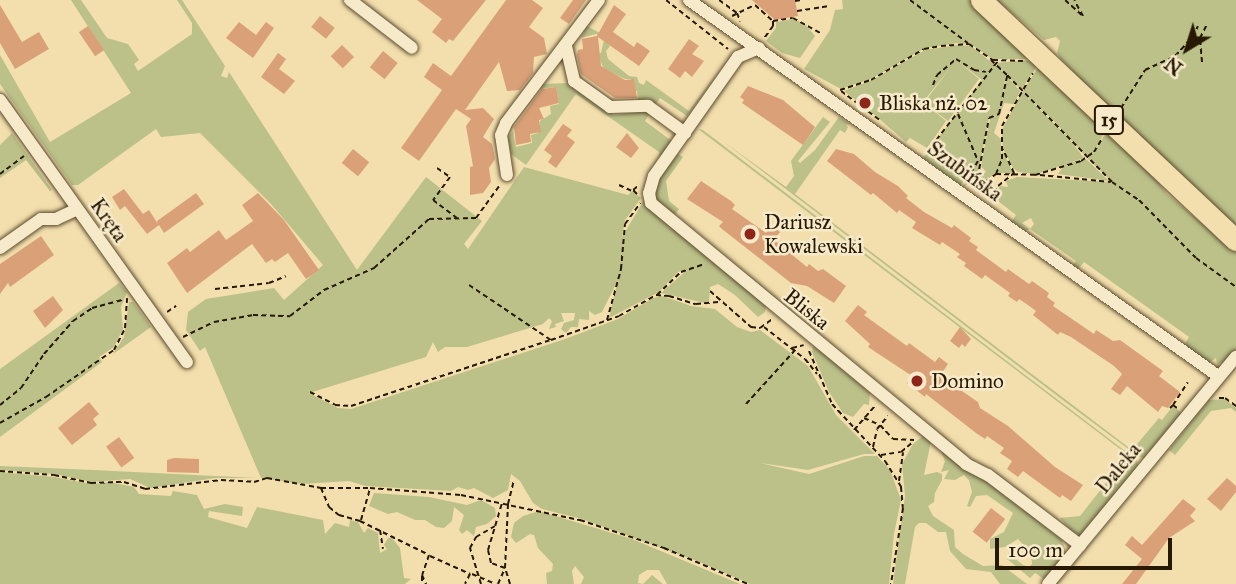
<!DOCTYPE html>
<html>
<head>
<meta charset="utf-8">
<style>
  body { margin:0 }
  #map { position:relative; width:1236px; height:584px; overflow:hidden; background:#f3dfad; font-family:"IM FELL Great Primer",serif }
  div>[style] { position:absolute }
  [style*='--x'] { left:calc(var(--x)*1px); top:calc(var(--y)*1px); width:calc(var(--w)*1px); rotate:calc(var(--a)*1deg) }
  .green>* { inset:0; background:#bbc189 }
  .building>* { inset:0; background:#daa179; transform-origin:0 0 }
  .path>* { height:2px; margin-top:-1px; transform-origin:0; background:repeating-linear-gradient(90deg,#271802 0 5px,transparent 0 8.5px) }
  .roads { filter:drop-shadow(0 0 2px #5a4a2d) drop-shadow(0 0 2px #5a4a2d) }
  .minor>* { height:12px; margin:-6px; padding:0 6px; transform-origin:6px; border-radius:6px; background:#f7eaca }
  .primary>* { height:21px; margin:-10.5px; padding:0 10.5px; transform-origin:10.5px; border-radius:10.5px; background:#f3dfad }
  .dots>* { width:19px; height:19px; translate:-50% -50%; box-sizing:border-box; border:4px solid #f7eaca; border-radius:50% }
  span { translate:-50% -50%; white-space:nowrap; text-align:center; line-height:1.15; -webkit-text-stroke:5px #f7eaca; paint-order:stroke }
  .shield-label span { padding:2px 5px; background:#f7eaca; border:2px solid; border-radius:5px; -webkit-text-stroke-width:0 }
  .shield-label { font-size:19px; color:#271802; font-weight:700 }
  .poi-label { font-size:21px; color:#271802 }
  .left { translate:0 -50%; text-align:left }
  .street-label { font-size:21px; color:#271802 }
  .north { position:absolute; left:1152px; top:14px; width:70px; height:70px; -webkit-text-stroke:5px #f7eaca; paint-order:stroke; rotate:218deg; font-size:19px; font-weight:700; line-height:28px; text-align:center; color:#271802 }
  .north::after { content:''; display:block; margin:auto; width:24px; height:32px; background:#271802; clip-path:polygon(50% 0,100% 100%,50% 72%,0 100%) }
  .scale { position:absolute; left:995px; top:538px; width:177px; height:32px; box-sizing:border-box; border:4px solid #271802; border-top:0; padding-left:9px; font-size:21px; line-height:24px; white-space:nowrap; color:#271802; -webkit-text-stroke:5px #f7eaca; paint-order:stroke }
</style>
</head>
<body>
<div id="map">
  <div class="green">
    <i style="clip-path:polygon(71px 0,81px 0,107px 38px,128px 44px,139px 60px,134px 64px,138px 71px,192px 34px,192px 23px,177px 0,182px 0,225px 66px,221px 76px,227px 78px,229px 72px,357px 270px,426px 177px,482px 221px,464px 244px,468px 249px,524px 167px,628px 195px,632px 191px,641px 198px,625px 220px,622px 237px,644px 200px,766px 306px,765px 312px,758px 317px,735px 295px,718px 284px,710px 287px,709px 302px,705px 303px,661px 293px,687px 270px,678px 272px,659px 292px,609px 318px,618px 280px,602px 312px,595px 315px,589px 311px,589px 320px,579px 319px,578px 327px,571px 327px,566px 333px,561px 329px,564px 323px,574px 320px,575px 313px,561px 313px,564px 321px,555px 324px,556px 327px,549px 329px,552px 321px,549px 318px,543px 324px,467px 347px,445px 347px,438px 352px,433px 342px,426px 357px,309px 393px,338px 408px,351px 409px,565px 339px,618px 319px,653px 298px,663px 296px,691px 306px,715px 309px,737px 327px,751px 332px,760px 330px,808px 366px,836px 415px,875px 454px,864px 454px,808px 470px,760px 463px,809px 474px,864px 456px,877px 456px,890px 470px,901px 500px,894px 534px,889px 584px,750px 584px,697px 561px,582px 519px,542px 509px,533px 503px,520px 481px,511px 474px,508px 490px,493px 498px,474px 488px,468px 490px,458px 487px,451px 491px,365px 486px,349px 481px,302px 484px,261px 478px,205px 347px,200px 351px,186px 330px,188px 312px,206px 299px,274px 288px,284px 300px,323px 265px,271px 204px,200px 133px,161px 137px,156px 129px,78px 185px,72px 185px,0 84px,0 55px,50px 142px,131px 93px)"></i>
    <i style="clip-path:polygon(842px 0,970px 0,1029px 59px,992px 59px,972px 45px,958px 43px,925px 48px,871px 79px,841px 89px,804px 69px,830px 30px,835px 10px,843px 9px)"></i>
    <i style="clip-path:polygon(997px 0,1236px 0,1236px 227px,1116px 116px,1125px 102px,1115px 115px,1061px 59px,1057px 53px,1060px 41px,1056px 37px,1044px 40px)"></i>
    <i style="clip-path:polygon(793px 19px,805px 24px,815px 36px,800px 58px,782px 53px,766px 41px,776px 28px,776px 22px)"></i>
    <i style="clip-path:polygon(587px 26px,600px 33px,610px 46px,606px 51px,608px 59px,629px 76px,637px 77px,639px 83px,644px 85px,646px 80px,689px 111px,725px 63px,687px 116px,660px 98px,656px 104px,651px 101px,621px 106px,638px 101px,637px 91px,633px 91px,631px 79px,625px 79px,604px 69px,597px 53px,601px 53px,604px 40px,596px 34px,581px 38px)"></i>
    <i style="clip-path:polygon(957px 45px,971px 46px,1006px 74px,1002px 98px,1007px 76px,1020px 91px,1014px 104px,1004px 103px,994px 133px,1001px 139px,1001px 156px,1003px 151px,1013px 173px,996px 173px,977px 186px,979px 177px,986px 172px,981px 166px,990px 119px,996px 115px,989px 118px,976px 183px,973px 186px,969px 183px,963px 187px,974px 167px,961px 185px,923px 158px,982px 80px,956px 60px,979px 79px,948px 121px,924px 103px,950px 68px,923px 102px,946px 121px,927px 148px,910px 138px,906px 142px,868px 109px,870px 105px,861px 98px,858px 102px,844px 91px,872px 80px,925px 50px)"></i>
    <i style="clip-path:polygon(1031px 60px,1038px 65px,1021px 90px,995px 63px)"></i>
    <i style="clip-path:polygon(1039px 66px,1106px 129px,1095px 151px,1107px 131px,1153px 176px,1167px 194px,1236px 252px,1236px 353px,1226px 362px,1217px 364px,1216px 358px,1209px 363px,1184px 345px,1189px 337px,1084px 262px,1078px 269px,1073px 265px,1076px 261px,1030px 229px,1034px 224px,1031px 218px,1022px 223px,1030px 229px,1026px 231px,1012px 221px,1016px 215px,994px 198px,996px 194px,1002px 195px,998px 190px,1000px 186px,1008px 187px,1006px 181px,1017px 177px,1112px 182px,1087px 158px,1093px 152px,1086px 157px,1056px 123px,1022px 92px)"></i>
    <i style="clip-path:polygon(569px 83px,614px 115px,646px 111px,650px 113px,645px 121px,673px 142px,660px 157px,659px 152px,576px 94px,526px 165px,511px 154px,508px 139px,513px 131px,516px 147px,532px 143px,531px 135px,538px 133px,540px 121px,551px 114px,550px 106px,559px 104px,556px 87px,540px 89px,543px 84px)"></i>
    <i style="clip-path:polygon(1022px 92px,1067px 136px,1084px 158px,1037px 174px,1018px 172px,1013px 168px,1003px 149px,1002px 130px)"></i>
    <i style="clip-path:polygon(823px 117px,830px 122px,798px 161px,800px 163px,815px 150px,839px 117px,850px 124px,846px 125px,848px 127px,845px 133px,840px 130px,795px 194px,1132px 450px,1159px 418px,1162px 420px,1173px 406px,1178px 410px,1181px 413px,1144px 458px,1139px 457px,1064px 401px,720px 139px,786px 187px,794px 176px,791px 161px)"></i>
    <i style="clip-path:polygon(698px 129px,703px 130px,1137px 460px,1138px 466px,1081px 535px,1072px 532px,1060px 518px,1080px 516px,1128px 455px)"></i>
    <i style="clip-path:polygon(12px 133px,52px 190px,50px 191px,26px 160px,0 178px,0 145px)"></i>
    <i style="clip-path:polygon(678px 154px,683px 157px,666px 181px,669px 201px,679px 209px,673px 217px,654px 199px,655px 183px)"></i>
    <i style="clip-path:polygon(1086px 159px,1109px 181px,1058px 174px,1065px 164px)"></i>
    <i style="clip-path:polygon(119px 283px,127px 292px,121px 307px,123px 329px,114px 347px,99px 357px,102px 362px,0 437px,0 369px)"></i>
    <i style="clip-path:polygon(129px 302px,133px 302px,151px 327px,113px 354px,124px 337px)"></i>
    <i style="clip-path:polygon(813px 345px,870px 393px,869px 405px,864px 404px,853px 417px,843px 413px,829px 392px,812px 352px)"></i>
    <i style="clip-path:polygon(1225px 399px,1236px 408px,1236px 412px,1231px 408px,1211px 411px,1175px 455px,1169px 450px,1209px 400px)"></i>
    <i style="clip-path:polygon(923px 436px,928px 438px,967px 469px,985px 478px,1062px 540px,1066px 553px,1045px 580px,1035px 573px,1030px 578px,1007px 559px,1010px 546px,1015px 550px,1012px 556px,1023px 565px,1029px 567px,1032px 564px,1031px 553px,1018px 539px,1005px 547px,990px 549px,990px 539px,1004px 532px,1013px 513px,987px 495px,976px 496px,970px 507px,967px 506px,972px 492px,969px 480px,964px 475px,955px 480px,944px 479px,949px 470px,941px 472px,945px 461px,939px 447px,931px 441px,924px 475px,937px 472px,942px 474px,942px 480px,935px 493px,934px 502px,928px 506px,933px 516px,954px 530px,955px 547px,963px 554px,983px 566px,1002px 565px,1027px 584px,1000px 584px,991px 572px,966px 569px,950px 551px,946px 532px,938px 532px,926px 523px,919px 523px,915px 527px,905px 584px,893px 584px,905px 496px,902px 464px,913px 444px)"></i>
    <i style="clip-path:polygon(0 466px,93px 470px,258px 478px,215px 478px,150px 488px,130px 479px,92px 482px,54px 474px,0 470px)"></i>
    <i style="clip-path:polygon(0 472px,54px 477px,91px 484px,109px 482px,134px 487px,139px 494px,171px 496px,173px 491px,197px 495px,204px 509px,225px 504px,243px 507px,242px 516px,209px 511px,208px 517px,247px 528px,257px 507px,323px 520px,325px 534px,335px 523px,349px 527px,350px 520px,358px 522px,364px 533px,368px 528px,378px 533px,380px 553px,387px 549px,384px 545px,388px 538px,392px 538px,400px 548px,404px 578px,411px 579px,405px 584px,0 584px)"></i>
    <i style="clip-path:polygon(374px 493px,429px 497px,467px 505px,481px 500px,495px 508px,496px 516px,487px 524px,476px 527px,474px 536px,467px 530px,462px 534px,459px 530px,464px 515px,454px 507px,452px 521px,444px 528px,436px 527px,425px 520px,415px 520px,397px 512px,388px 514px,369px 506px)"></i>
    <i style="clip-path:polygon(539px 511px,632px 539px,740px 584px,667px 584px,659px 570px,647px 570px,639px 575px,638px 583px,643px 584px,652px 575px,663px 584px,581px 584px,584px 577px,575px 566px,572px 571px,574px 584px,547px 584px,546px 573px,552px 571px,553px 564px,538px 548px,534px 535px,530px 534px,516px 543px,511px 537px,514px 523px,523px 516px)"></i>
  </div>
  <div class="building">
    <i style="clip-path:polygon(417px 0,486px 0,453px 41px,449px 39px,446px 43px,432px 32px,442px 19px)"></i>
    <i style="clip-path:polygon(506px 0,532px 0,543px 8px,529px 27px,544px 38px,547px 54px,534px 57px,533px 73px,520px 90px,507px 91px,499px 62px,465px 110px,483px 108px,494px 119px,483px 137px,492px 144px,495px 159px,489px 168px,491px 182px,483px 193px,470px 195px,470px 167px,473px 166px,466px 126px,471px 119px,456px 109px,419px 161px,401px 148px,442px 90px,424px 77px,433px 63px,451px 76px)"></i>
    <i style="clip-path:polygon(573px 0,586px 0,569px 24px,560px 18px)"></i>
    <i style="clip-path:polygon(752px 0,795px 0,798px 16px,775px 20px)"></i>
    <i style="clip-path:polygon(0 5px,22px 42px,39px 32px,49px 49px,15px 69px,0 43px)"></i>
    <i style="clip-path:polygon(614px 5px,626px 14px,613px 32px,634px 47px,637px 42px,650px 51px,639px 66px,598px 37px,601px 66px,625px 80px,634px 79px,637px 98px,615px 98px,581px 74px,577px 55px,578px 50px,583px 49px,582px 39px,597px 36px)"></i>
    <i style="left:320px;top:16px;width:19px;height:14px;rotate:39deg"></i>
    <i style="clip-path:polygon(239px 22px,256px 35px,266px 22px,274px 28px,253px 58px,226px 38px)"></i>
    <i style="left:88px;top:26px;width:29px;height:11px;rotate:56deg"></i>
    <i style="clip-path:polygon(689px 39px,699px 46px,692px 54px,704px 61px,692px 77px,685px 71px,680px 78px,668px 69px)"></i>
    <i style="left:342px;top:45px;width:17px;height:16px;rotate:45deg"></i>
    <i style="left:383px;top:51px;width:19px;height:21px;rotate:39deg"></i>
    <i style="clip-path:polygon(278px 53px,286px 59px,279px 69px,295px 81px,284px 94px,261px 77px)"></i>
    <i style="clip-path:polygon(748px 86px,783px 100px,815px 127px,803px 145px,742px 103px,744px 100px,740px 97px)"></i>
    <i style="clip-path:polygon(556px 87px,559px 103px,539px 108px,544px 119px,539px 120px,541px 132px,530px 134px,531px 142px,516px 145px,514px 127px,542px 89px)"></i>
    <i style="clip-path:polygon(563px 124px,572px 130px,567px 136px,575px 142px,556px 168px,548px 162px,552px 156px,544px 150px)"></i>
    <i style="clip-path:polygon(627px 133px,639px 148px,631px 158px,616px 147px)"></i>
    <i style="left:353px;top:149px;width:21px;height:18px;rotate:39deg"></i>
    <i style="clip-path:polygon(836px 149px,854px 154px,875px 172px,898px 186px,908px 196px,906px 198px,924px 212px,952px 228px,954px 225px,971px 238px,969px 241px,978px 247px,976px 250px,1006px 272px,1008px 269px,1029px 284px,1032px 281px,1049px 293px,1047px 297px,1055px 303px,1053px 306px,1094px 334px,1096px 330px,1113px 341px,1120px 340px,1163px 371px,1159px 376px,1180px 392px,1168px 408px,1162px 406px,1158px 412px,1127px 386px,1120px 395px,1111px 389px,1122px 374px,1114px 366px,1071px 337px,1060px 332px,1058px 335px,1033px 315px,1036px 311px,1028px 305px,1019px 299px,1017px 302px,1008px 296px,1010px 293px,985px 275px,982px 279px,964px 266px,966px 263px,957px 257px,960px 254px,942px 242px,940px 245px,912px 228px,916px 222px,899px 210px,897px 213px,873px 193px,871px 195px,827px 161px)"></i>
    <i style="clip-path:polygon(701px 181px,731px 201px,735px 205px,732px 209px,766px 233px,772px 226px,780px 232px,774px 240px,807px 267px,809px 264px,818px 271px,823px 269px,846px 286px,834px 303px,807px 286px,791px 283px,722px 229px,719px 226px,723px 222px,687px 199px)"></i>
    <i style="clip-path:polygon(124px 189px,143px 214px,149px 210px,158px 224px,157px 221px,196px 193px,204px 204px,164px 233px,159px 225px,147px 234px,125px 206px,120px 210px,112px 197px)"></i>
    <i style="clip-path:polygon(258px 193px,284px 220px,319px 270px,306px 279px,288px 253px,275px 262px,272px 259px,266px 263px,252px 244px,187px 293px,167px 263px,187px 248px,190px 252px,219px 230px,226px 240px,253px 221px,242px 205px)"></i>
    <i style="clip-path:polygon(41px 236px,54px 255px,10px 287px,8px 283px,0 294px,0 264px)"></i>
    <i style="clip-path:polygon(53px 296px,63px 310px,45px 328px,33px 311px)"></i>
    <i style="clip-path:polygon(858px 305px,867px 312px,864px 315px,907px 346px,909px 343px,935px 362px,939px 357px,948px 364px,940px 376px,978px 402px,980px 408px,1008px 426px,1055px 467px,1083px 485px,1071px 501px,1062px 495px,1060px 498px,1023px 471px,1018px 477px,1007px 469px,1012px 461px,1000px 453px,1004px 448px,987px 436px,985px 439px,976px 433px,926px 394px,925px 397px,907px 383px,912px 376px,868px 347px,870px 344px,845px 321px)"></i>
    <i style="clip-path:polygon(960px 327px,971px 339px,965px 347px,962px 344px,959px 348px,950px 341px)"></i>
    <i style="clip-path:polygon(89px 402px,99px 414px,93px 419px,97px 425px,72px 445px,58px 428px)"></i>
    <i style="left:119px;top:437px;width:26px;height:16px;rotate:54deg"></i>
    <i style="clip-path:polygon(174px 458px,199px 459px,199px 473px,167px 472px,167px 460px)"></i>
    <i style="clip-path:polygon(1227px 478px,1236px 486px,1236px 492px,1221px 511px,1207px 499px)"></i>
    <i style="clip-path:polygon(1183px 499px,1196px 509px,1190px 516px,1195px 521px,1169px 538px,1136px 584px,1122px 584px,1142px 559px,1125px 545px,1132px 536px,1142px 545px)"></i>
    <i style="left:991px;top:508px;width:18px;height:30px;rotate:38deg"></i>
  </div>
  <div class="path">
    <i style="--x:666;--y:0;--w:79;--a:38.3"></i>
    <i style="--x:719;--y:0;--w:22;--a:36"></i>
    <i style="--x:737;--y:13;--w:9;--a:69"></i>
    <i style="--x:910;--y:0;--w:72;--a:36.6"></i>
    <i style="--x:1065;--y:0;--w:24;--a:42"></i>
    <i style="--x:1083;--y:16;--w:18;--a:-119"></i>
    <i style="--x:795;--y:1;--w:6;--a:-9"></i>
    <i style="--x:797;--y:11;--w:31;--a:-9"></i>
    <i style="--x:732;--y:16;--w:25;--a:-26"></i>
    <i style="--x:755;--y:5;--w:24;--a:42"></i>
    <i style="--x:773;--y:21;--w:5;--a:90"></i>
    <i style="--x:773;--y:26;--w:14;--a:126"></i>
    <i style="--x:773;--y:21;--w:20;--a:-9"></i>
    <i style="--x:793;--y:18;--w:33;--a:29"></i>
    <i style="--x:1202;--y:62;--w:24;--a:-95"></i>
    <i style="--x:1200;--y:38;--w:16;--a:-63"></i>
    <i style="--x:1007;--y:75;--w:150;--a:45.5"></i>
    <i style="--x:1112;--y:182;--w:32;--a:34"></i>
    <i style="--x:1139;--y:200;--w:81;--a:45.5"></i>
    <i style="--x:1196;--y:258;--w:49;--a:35.9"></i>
    <i style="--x:933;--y:85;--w:11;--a:-68"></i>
    <i style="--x:937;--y:75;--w:25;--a:-40"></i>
    <i style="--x:956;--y:59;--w:21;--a:31"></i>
    <i style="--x:974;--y:70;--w:12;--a:9"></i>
    <i style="--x:840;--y:90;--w:33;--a:-18"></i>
    <i style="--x:871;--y:80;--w:61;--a:-30.3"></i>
    <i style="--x:924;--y:49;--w:17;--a:-10"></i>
    <i style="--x:941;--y:46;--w:28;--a:-4"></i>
    <i style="--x:969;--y:44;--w:29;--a:34"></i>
    <i style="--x:993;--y:60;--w:30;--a:2"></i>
    <i style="--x:841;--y:91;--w:50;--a:36.9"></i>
    <i style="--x:1121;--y:108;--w:45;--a:-57.7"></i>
    <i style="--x:1145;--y:70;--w:33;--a:-25"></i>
    <i style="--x:1175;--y:56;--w:26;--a:-47"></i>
    <i style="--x:1193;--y:37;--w:12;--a:-66"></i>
    <i style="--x:958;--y:114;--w:51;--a:66.9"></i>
    <i style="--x:978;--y:161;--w:23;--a:121"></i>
    <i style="--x:926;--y:153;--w:117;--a:-52"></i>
    <i style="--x:437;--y:168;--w:16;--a:35"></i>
    <i style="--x:450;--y:177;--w:29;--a:126"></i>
    <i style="--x:433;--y:200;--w:30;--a:37"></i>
    <i style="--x:0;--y:174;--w:30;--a:-37"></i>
    <i style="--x:996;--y:174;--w:39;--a:1"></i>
    <i style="--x:1035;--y:175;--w:48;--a:-16.9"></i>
    <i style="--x:1081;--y:161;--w:16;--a:-35"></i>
    <i style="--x:1094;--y:152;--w:17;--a:-59"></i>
    <i style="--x:1040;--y:175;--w:71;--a:5.6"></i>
    <i style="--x:619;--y:185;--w:14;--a:25"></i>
    <i style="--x:976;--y:186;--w:69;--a:-79.2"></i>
    <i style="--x:989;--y:118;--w:11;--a:-22"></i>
    <i style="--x:999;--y:114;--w:40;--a:-78"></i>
    <i style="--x:1007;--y:75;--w:22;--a:-137"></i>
    <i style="--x:973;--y:187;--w:6;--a:-9"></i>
    <i style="--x:979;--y:186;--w:21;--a:-35"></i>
    <i style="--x:996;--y:174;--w:16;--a:-68"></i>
    <i style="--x:1002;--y:159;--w:33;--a:-90"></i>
    <i style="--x:1002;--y:126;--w:61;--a:-59.7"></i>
    <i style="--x:637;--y:194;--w:6;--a:-135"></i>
    <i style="--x:633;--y:190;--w:6;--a:-39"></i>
    <i style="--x:990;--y:200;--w:16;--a:-60"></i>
    <i style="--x:998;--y:186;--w:21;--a:-39"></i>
    <i style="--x:1014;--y:173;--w:26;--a:-115"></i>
    <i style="--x:469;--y:285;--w:99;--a:33.9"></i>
    <i style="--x:551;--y:340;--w:72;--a:-19.4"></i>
    <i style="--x:619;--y:316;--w:43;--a:-29.6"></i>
    <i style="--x:656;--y:295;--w:13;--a:4"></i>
    <i style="--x:669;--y:296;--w:28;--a:17"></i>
    <i style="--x:696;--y:304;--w:25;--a:-5"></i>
    <i style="--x:215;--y:289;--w:54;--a:-6.3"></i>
    <i style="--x:269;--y:283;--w:18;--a:-22"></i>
    <i style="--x:710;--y:291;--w:55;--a:41.3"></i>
    <i style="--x:751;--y:327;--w:9;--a:6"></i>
    <i style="--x:760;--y:328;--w:14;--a:-36"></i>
    <i style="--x:657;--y:295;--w:33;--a:-44"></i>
    <i style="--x:681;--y:272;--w:24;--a:-19"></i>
    <i style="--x:167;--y:312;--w:11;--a:-34"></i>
    <i style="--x:607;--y:320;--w:53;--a:-74.6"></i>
    <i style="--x:621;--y:269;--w:45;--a:-84.9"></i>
    <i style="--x:625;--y:224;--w:26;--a:-54"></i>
    <i style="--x:764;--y:327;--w:52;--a:38"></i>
    <i style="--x:805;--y:359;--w:19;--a:51"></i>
    <i style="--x:183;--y:337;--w:34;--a:-26"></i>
    <i style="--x:214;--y:322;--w:40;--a:-10"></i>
    <i style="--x:253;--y:315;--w:37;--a:2"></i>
    <i style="--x:290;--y:316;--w:43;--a:-37.4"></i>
    <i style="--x:324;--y:290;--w:55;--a:-23.7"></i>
    <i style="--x:374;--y:268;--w:74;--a:-41.7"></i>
    <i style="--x:429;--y:219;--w:47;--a:-1.2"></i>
    <i style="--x:476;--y:218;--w:39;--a:-54"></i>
    <i style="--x:792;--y:348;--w:12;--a:-14"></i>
    <i style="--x:809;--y:351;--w:58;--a:66.5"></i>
    <i style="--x:832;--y:404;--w:78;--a:47.1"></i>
    <i style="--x:885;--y:461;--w:31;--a:58"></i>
    <i style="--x:901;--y:487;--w:21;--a:85"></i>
    <i style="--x:903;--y:508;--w:77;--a:99"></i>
    <i style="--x:310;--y:392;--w:28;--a:27"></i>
    <i style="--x:335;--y:405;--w:16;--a:4"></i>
    <i style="--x:351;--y:406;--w:210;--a:-18.3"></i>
    <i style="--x:1219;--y:398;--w:6;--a:0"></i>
    <i style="--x:1225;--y:398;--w:14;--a:36"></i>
    <i style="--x:746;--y:404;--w:76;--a:-47.7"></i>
    <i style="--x:0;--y:405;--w:27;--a:-39"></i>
    <i style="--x:21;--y:388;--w:41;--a:-55.9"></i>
    <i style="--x:44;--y:354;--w:44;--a:-48.7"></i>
    <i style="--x:73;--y:321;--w:23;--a:-34"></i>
    <i style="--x:92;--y:308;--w:34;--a:-15"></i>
    <i style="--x:1173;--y:405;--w:27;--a:-57"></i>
    <i style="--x:1170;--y:408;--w:4;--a:-45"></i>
    <i style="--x:1173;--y:405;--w:5;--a:37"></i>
    <i style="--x:864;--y:418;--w:17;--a:24"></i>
    <i style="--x:880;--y:425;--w:19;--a:47"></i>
    <i style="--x:893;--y:439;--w:21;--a:3"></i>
    <i style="--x:0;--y:423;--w:53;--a:-29.5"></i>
    <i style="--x:46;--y:397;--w:83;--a:-34.7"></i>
    <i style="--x:114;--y:350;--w:25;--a:-63"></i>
    <i style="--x:125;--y:328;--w:30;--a:-86"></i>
    <i style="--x:854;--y:430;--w:33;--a:-49"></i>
    <i style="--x:873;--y:447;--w:18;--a:-77"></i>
    <i style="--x:877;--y:429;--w:17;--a:-50"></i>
    <i style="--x:881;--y:455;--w:20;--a:-9"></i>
    <i style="--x:901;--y:452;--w:16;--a:-40"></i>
    <i style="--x:0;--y:471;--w:54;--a:4.2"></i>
    <i style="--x:54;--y:475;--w:38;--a:12"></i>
    <i style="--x:91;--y:483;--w:33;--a:-2"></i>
    <i style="--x:124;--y:482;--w:22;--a:18"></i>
    <i style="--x:145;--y:489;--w:77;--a:-6.8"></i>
    <i style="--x:221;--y:480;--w:33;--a:3"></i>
    <i style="--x:254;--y:482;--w:14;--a:-17"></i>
    <i style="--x:267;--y:478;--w:55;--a:10.5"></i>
    <i style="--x:321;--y:488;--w:49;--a:0"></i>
    <i style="--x:370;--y:488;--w:91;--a:4.4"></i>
    <i style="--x:461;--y:495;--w:122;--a:11.9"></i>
    <i style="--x:580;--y:520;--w:89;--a:18.4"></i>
    <i style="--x:664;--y:548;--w:91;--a:23.2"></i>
    <i style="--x:899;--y:481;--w:29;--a:-82"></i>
    <i style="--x:321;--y:488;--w:21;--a:67"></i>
    <i style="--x:329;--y:507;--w:13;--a:39"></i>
    <i style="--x:339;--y:515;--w:22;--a:16"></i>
    <i style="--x:360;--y:521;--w:77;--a:26.2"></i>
    <i style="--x:429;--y:555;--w:21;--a:109"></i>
    <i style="--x:422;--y:575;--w:10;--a:66"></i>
    <i style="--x:361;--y:520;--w:33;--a:-74"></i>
    <i style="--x:380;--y:530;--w:19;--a:81"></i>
    <i style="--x:430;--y:556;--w:44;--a:24.2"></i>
    <i style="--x:470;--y:574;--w:11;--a:117"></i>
    <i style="--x:472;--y:574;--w:26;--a:23"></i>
    <i style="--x:422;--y:576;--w:8;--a:90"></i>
    <i style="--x:481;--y:584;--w:38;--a:-107"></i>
    <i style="--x:470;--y:548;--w:13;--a:-61"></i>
    <i style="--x:476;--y:537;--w:22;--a:-30"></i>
    <i style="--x:498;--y:584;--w:17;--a:-66"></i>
    <i style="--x:505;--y:568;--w:15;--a:-160"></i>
    <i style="--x:491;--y:563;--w:13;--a:-103"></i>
    <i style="--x:488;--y:550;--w:49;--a:-73.4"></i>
    <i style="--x:510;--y:584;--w:17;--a:-107"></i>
    <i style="--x:505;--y:568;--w:64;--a:-87.3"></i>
    <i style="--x:508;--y:504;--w:25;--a:-76"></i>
  </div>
  <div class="roads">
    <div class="minor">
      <i style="--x:350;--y:0;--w:78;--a:37.7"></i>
      <i style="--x:689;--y:0;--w:649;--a:35.4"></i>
      <i style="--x:566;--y:46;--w:36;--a:77"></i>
      <i style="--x:574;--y:81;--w:44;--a:35.8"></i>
      <i style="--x:610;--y:107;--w:38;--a:-2"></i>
      <i style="--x:648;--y:106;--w:46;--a:36.1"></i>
      <i style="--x:759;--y:48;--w:23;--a:157"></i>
      <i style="--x:738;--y:57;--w:146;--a:125.2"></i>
      <i style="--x:654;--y:176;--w:18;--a:106"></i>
      <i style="--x:649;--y:193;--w:10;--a:79"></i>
      <i style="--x:651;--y:203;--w:409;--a:39.6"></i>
      <i style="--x:966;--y:464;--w:25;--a:27"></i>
      <i style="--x:988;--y:475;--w:116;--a:37.3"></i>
      <i style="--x:0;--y:100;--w:322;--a:54.5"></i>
      <i style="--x:507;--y:175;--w:40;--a:-98.5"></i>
      <i style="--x:501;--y:135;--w:13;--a:-67"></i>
      <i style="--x:506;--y:123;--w:154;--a:-52.9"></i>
      <i style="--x:0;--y:248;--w:50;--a:-35.3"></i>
      <i style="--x:41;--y:219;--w:15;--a:0"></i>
      <i style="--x:56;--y:219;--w:23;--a:-25"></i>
      <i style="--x:1048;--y:584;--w:295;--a:-50.4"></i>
    </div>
    <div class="primary">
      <i style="--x:981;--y:0;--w:350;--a:43.3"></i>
    </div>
  </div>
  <div class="dots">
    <i style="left:865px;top:103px;background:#8f2418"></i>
    <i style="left:750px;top:234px;background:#8f2418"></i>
    <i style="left:917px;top:381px;background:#8f2418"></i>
  </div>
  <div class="shield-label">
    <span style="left:1109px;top:120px">15</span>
  </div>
  <div class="poi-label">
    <span class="left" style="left:879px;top:103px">Bliska nż. 02</span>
    <span class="left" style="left:764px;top:234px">Dariusz<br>Kowalewski</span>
    <span class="left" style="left:931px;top:381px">Domino</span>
  </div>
  <div class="street-label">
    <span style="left:965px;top:171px;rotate:36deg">Szubińska</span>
    <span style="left:109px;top:220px;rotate:55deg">Kręta</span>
    <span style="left:807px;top:309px;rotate:39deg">Bliska</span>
    <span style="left:1118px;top:468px;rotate:-51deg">Daleka</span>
  </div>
  <div class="north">N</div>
  <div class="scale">100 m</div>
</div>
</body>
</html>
